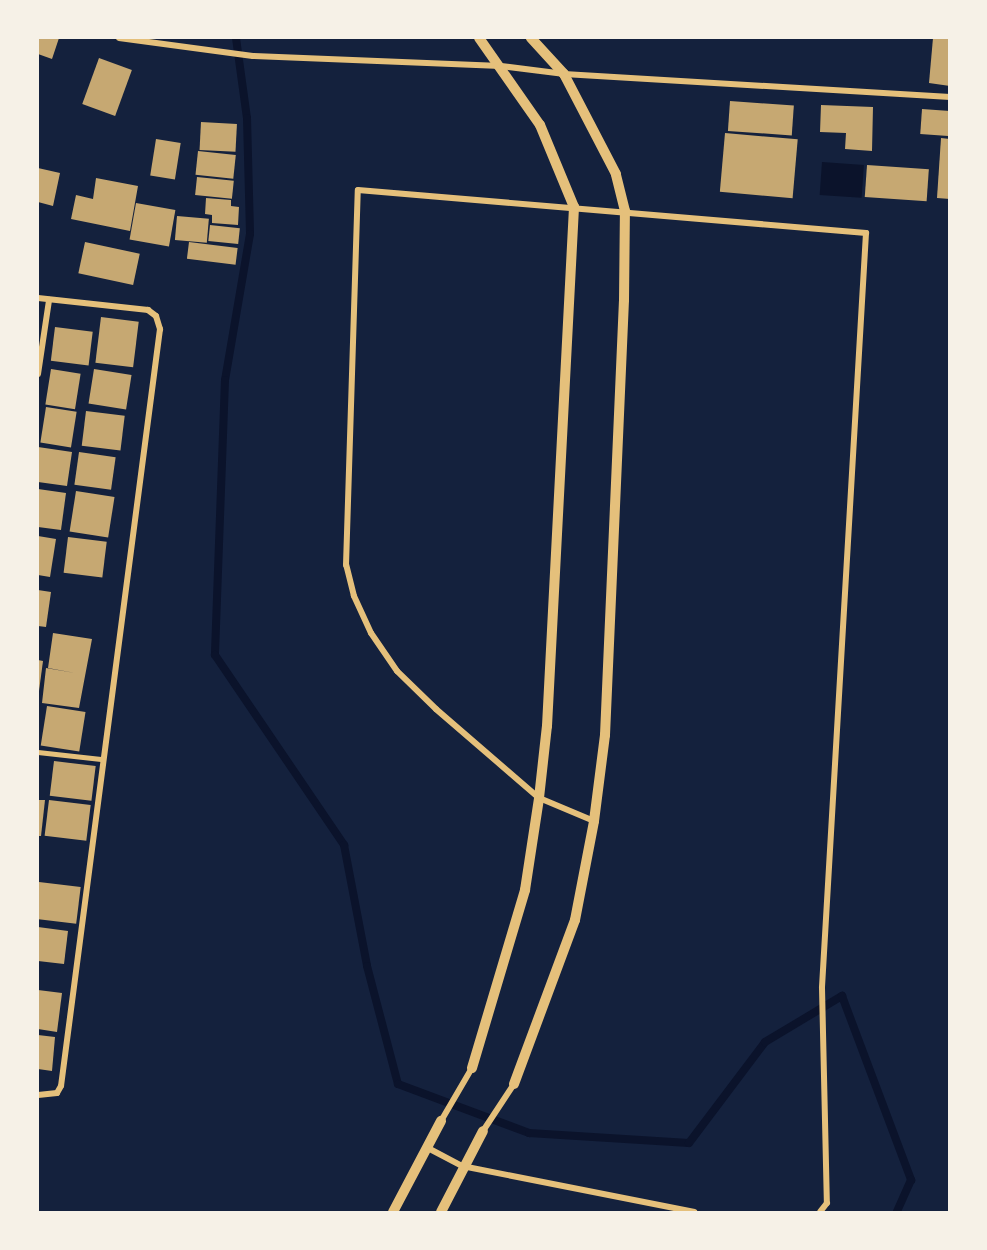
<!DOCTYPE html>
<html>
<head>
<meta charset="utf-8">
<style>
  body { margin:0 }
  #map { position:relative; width:987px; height:1250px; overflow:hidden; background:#14213d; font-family:Helvetica,sans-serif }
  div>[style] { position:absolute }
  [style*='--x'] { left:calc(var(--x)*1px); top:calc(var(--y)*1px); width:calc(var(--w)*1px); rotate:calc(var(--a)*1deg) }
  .water>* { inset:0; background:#0b132b; transform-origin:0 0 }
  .stream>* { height:8px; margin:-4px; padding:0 4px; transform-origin:4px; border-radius:4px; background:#0b132b }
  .building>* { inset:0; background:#c6a872; transform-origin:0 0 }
  .service>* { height:4.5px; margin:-2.25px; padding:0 2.25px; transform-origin:2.25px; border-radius:2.25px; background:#e5c07b }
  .minor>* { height:6px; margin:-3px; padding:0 3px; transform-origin:3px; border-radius:3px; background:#e5c07b }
  .tertiary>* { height:10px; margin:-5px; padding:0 5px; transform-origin:5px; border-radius:5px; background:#e5c07b }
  span { translate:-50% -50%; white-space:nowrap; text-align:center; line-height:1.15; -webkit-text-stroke:4.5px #f6f1e7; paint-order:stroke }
  .frame { position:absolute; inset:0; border:39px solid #f6f1e7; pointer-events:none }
</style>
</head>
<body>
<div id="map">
  <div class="water">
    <i style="left:822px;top:162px;width:42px;height:33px;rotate:4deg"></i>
  </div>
  <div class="stream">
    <i style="--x:236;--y:38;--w:81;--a:82.2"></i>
    <i style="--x:247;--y:118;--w:116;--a:88.5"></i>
    <i style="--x:250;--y:234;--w:148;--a:99.7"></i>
    <i style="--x:225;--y:380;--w:275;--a:92.1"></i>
    <i style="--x:215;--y:655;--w:230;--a:55.8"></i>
    <i style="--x:344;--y:845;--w:123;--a:79.2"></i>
    <i style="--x:367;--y:966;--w:122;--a:75.3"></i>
    <i style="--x:398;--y:1084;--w:140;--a:20.5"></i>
    <i style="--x:529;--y:1133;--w:160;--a:3.6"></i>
    <i style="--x:689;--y:1143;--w:126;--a:-53"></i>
    <i style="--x:765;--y:1042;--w:90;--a:-30.9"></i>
    <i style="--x:842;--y:996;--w:197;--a:69.4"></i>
    <i style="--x:911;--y:1180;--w:35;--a:114"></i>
  </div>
  <div class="building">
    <i style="clip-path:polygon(38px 38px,59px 38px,52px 59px,38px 54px)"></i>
    <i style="clip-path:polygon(933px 38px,950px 38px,950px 86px,929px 83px)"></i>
    <i style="left:99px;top:58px;width:35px;height:49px;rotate:20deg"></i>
    <i style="left:730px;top:101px;width:64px;height:30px;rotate:4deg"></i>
    <i style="clip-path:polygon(821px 105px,873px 107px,872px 151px,845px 149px,846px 133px,820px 132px)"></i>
    <i style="left:922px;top:109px;width:28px;height:25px;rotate:4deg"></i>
    <i style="left:201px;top:122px;width:36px;height:28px;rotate:3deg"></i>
    <i style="left:725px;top:133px;width:73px;height:59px;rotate:5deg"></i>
    <i style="clip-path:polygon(941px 138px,950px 139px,950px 199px,937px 198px)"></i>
    <i style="left:156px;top:139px;width:25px;height:37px;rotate:9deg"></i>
    <i style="left:198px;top:151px;width:38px;height:24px;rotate:6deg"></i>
    <i style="left:867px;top:165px;width:62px;height:32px;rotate:4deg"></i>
    <i style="clip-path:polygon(38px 168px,60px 173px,53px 206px,38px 202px)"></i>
    <i style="left:197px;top:177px;width:37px;height:18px;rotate:6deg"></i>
    <i style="clip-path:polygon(96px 178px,138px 186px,130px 231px,71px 219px,76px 195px,93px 199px)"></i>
    <i style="clip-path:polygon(206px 198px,231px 200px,231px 206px,239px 207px,238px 225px,212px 223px,212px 215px,205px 214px)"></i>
    <i style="left:136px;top:203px;width:40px;height:37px;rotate:10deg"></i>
    <i style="left:177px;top:216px;width:32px;height:24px;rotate:5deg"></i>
    <i style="left:210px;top:225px;width:30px;height:16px;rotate:6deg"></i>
    <i style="left:85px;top:242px;width:56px;height:32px;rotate:12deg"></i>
    <i style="left:189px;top:242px;width:49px;height:17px;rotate:7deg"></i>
    <i style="left:101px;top:317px;width:38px;height:46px;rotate:7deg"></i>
    <i style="left:55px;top:327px;width:38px;height:34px;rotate:7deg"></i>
    <i style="left:51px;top:369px;width:30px;height:36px;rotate:9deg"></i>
    <i style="left:94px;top:369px;width:38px;height:35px;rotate:9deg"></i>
    <i style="left:46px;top:407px;width:31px;height:36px;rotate:9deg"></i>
    <i style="left:86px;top:411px;width:39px;height:35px;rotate:7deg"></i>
    <i style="clip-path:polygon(38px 447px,72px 452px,67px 486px,38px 482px)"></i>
    <i style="left:79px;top:452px;width:37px;height:33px;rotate:8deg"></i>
    <i style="clip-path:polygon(38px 489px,66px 493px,61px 530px,38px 527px)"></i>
    <i style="left:76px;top:491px;width:39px;height:41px;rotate:9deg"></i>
    <i style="clip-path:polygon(38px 536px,56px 539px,50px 577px,38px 575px)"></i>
    <i style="left:68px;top:537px;width:39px;height:36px;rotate:7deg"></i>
    <i style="clip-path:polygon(38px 590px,51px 592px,46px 627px,38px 626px)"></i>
    <i style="clip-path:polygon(53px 633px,92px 639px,79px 708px,42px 703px,46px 668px,75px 673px,48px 668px)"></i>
    <i style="clip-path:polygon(38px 660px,43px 661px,39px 691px,38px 691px)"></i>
    <i style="left:47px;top:706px;width:39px;height:40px;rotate:9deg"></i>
    <i style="left:54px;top:761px;width:42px;height:35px;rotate:7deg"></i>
    <i style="clip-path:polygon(38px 800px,45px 800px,41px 836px,38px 836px)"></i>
    <i style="left:49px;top:800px;width:42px;height:36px;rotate:7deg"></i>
    <i style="left:39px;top:882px;width:42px;height:37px;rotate:7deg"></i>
    <i style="clip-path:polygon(38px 927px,68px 931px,64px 964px,38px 961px)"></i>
    <i style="clip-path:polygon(38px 990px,62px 993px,57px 1032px,38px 1029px)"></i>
    <i style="clip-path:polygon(38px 1035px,55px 1037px,52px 1071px,38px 1069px)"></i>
  </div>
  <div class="service">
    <i style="--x:38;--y:752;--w:63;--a:6.3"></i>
  </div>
  <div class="minor">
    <i style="--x:119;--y:38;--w:135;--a:7.7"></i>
    <i style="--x:253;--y:56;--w:248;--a:2.3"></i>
    <i style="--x:501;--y:66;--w:64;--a:7.2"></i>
    <i style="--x:564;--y:74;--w:387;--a:3.4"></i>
    <i style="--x:38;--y:298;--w:111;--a:6.2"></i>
    <i style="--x:148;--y:310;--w:10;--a:37"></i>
    <i style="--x:156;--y:316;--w:14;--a:73"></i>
    <i style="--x:160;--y:329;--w:763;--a:97.45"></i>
    <i style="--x:61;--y:1086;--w:8;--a:120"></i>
    <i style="--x:57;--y:1093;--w:19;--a:174"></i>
    <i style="--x:38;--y:374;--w:75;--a:-81.5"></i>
    <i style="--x:594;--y:821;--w:60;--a:-157.3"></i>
    <i style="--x:539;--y:798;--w:136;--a:-139.2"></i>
    <i style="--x:436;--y:709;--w:54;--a:-135.7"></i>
    <i style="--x:397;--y:671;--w:46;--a:-124.4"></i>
    <i style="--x:371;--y:633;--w:41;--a:-114.7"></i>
    <i style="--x:354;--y:596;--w:32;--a:-104"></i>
    <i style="--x:346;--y:565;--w:375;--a:-88.2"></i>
    <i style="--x:358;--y:190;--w:510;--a:4.84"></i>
    <i style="--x:866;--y:233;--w:756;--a:93.34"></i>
    <i style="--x:822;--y:988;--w:215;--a:88.7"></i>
    <i style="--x:827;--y:1203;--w:11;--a:128"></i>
    <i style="--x:441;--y:1121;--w:61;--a:-59.7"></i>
    <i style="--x:483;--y:1131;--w:56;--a:-56.6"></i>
    <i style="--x:426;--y:1147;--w:41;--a:27.8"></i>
    <i style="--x:462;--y:1166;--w:237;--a:11.2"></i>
  </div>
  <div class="tertiary">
    <i style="--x:472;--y:1068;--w:186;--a:-73.4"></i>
    <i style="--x:525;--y:890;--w:93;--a:-81.3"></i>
    <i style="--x:539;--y:798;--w:72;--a:-83.7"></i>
    <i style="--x:547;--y:726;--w:520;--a:-87.02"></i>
    <i style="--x:574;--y:207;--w:89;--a:-112.5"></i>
    <i style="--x:540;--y:125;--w:106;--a:-125"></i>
    <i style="--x:514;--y:1084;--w:175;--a:-69.6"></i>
    <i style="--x:575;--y:920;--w:101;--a:-79.1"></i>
    <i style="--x:594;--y:821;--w:87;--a:-82.7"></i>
    <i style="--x:605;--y:735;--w:435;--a:-87.5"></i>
    <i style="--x:624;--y:300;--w:89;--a:-89.4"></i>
    <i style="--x:625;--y:211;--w:38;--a:-104"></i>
    <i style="--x:616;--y:174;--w:113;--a:-117.5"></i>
    <i style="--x:564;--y:74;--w:49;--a:-132.5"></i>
    <i style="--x:393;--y:1212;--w:103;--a:-62.2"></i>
    <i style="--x:441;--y:1212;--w:91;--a:-62.6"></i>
  </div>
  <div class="frame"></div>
</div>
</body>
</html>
